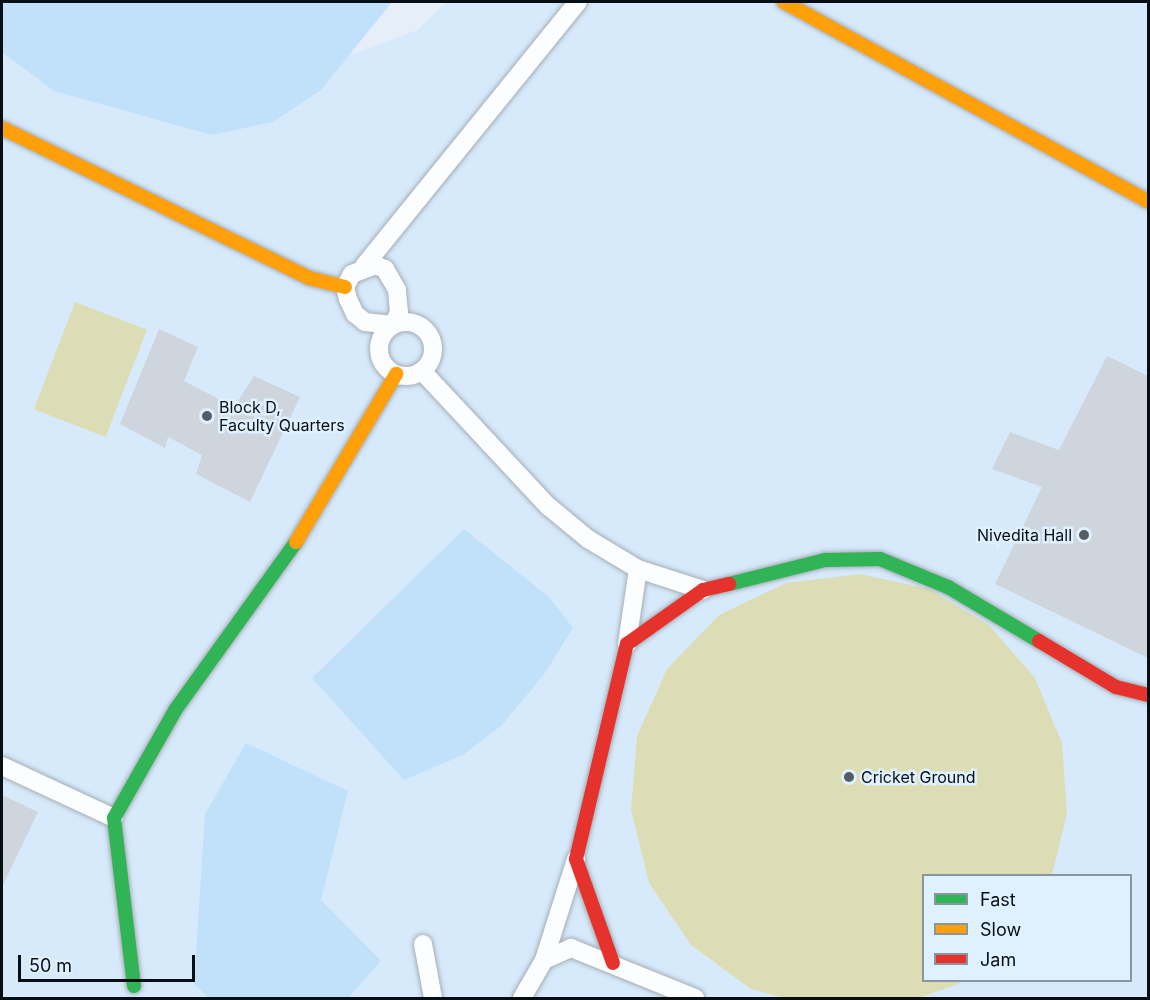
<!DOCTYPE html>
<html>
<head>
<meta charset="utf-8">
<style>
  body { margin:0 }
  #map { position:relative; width:1150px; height:1000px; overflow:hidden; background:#e6eff8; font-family:Inter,sans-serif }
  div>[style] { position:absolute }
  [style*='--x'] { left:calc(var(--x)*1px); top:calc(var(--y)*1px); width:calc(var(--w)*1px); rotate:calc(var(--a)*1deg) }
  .built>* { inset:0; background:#d6eafb }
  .green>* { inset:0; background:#ddddb5; transform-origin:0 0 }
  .water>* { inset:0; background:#c1e1fa }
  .building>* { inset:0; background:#ced5dd }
  .roads { filter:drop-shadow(0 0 2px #a5adb4) drop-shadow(0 0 2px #a5adb4) }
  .street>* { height:18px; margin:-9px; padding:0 9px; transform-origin:9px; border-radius:9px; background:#fbfdfe }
  .street>.ring { margin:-9px; padding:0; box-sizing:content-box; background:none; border:18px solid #fbfdfe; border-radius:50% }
  .fast>* { height:14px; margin:-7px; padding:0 7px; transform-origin:7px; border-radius:7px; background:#30b455 }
  .slow>* { height:14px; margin:-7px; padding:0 7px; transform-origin:7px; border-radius:7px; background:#ff9f0a }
  .jam>* { height:14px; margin:-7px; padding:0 7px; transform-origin:7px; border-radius:7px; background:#e5322d }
  .dots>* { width:16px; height:16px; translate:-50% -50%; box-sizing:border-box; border:3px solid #dff0ff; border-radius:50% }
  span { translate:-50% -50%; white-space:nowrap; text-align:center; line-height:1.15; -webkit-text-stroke:5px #dff0ff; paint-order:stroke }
  .poi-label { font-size:16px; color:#070f15 }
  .left { translate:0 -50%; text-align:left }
  .right { translate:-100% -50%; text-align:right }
  .frame { position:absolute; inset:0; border:3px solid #070f15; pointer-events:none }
  .legend { position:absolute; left:922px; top:874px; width:210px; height:108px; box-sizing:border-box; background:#dff0ff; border:2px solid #8996a1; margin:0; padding:8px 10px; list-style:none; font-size:18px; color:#070f15 }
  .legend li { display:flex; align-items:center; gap:12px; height:30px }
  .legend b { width:30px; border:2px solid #8996a1 }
  .scale { position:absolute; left:18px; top:955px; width:177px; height:27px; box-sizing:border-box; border:3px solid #070f15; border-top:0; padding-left:8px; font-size:18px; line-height:21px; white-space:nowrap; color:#070f15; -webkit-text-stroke:4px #dff0ff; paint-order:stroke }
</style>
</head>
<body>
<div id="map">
  <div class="built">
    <i style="clip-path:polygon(evenodd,447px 2px,1148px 2px,1148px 998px,2px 998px,2px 49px,169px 124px,417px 30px,447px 2px,924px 876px,1130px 876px,1130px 980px,924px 980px,924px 876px)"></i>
  </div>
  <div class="green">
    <i style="left:75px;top:302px;width:77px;height:115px;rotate:21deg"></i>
    <i style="clip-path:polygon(860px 574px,929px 589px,989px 625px,1035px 678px,1062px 743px,1067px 813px,1052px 875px,924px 876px,924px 980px,962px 981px,958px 984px,919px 998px,784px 998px,751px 989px,691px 945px,649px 883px,631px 810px,637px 736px,667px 669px,719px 615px,786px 583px)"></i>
  </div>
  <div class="water">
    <i style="clip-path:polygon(2px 2px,392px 2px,321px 90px,273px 122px,212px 135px,54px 91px,2px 52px)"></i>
    <i style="clip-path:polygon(464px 529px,549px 597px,573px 628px,545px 673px,502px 725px,463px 755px,404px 780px,312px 678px)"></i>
    <i style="clip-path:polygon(246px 743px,348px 791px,321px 900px,381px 961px,348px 998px,209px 998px,194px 984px,205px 814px)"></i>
  </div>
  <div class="building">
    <i style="clip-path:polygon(159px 329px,198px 347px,184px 381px,234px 407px,254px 376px,300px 397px,250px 502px,196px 474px,202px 455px,168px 437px,165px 448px,120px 424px)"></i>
    <i style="clip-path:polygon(1107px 356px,1148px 376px,1148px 658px,995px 584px,1042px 487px,992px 469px,1010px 432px,1059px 450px)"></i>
    <i style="clip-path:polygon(2px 795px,38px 812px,2px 887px)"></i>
  </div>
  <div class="roads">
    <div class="street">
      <i style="--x:375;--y:265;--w:11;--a:22"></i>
      <i style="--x:385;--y:269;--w:24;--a:60"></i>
      <i style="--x:397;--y:290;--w:22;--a:85"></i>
      <i style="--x:399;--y:312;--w:14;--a:115"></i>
      <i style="--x:393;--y:325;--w:28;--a:-174"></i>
      <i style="--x:365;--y:322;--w:13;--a:-141"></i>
      <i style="--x:355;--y:314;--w:17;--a:-115"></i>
      <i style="--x:348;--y:299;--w:12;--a:-104"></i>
      <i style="--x:345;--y:287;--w:15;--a:-62"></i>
      <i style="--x:352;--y:274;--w:25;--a:-21"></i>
      <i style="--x:364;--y:266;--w:340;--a:-51"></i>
      <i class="ring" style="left:379px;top:322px;width:36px;height:36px"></i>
      <i style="--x:422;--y:371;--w:185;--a:47"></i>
      <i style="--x:548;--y:506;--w:52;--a:39.5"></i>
      <i style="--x:588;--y:539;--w:58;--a:31"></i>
      <i style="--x:627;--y:644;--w:76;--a:-81.7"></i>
      <i style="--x:638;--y:569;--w:68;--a:17.9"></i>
      <i style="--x:2;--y:766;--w:123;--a:24.9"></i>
      <i style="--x:423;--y:944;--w:55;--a:79.5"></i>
      <i style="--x:544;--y:960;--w:106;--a:-72.4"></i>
      <i style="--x:522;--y:998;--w:44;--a:-59.9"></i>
      <i style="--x:544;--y:960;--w:30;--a:-24"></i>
      <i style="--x:571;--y:948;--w:134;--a:22"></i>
    </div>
    <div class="fast">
      <i style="--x:729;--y:584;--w:99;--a:-14"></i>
      <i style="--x:825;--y:560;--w:55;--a:-1"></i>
      <i style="--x:880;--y:559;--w:74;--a:22.4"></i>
      <i style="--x:948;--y:587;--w:106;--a:30.7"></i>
      <i style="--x:134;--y:986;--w:169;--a:-96.8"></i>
      <i style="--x:114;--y:818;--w:125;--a:-60.4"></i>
      <i style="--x:176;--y:709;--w:206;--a:-54.3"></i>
    </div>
    <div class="slow">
      <i style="--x:784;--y:2;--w:415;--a:28.7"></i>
      <i style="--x:2;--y:128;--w:342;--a:26"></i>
      <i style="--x:309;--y:278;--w:37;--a:14"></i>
      <i style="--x:296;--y:542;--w:196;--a:-59.2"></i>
    </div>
    <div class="jam">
      <i style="--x:1039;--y:641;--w:90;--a:30.9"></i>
      <i style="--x:1116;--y:687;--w:33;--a:14"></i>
      <i style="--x:613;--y:963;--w:110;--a:-109.6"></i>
      <i style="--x:576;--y:859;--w:221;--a:-76.7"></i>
      <i style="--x:627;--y:644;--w:93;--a:-35.4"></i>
      <i style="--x:703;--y:590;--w:27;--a:-13"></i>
    </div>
  </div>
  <div class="dots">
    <i style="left:207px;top:416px;background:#555d64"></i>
    <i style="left:1084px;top:535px;background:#555d64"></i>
    <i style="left:849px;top:777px;background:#555d64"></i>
  </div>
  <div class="poi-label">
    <span class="left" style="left:219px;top:416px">Block D,<br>Faculty Quarters</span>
    <span class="right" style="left:1072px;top:535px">Nivedita Hall</span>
    <span class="left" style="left:861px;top:777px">Cricket Ground</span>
  </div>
  <div class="frame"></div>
  <ul class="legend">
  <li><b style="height:8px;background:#30b455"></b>Fast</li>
  <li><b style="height:8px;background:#ff9f0a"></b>Slow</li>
  <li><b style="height:8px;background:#e5322d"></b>Jam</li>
  </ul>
  <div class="scale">50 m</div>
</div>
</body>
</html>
